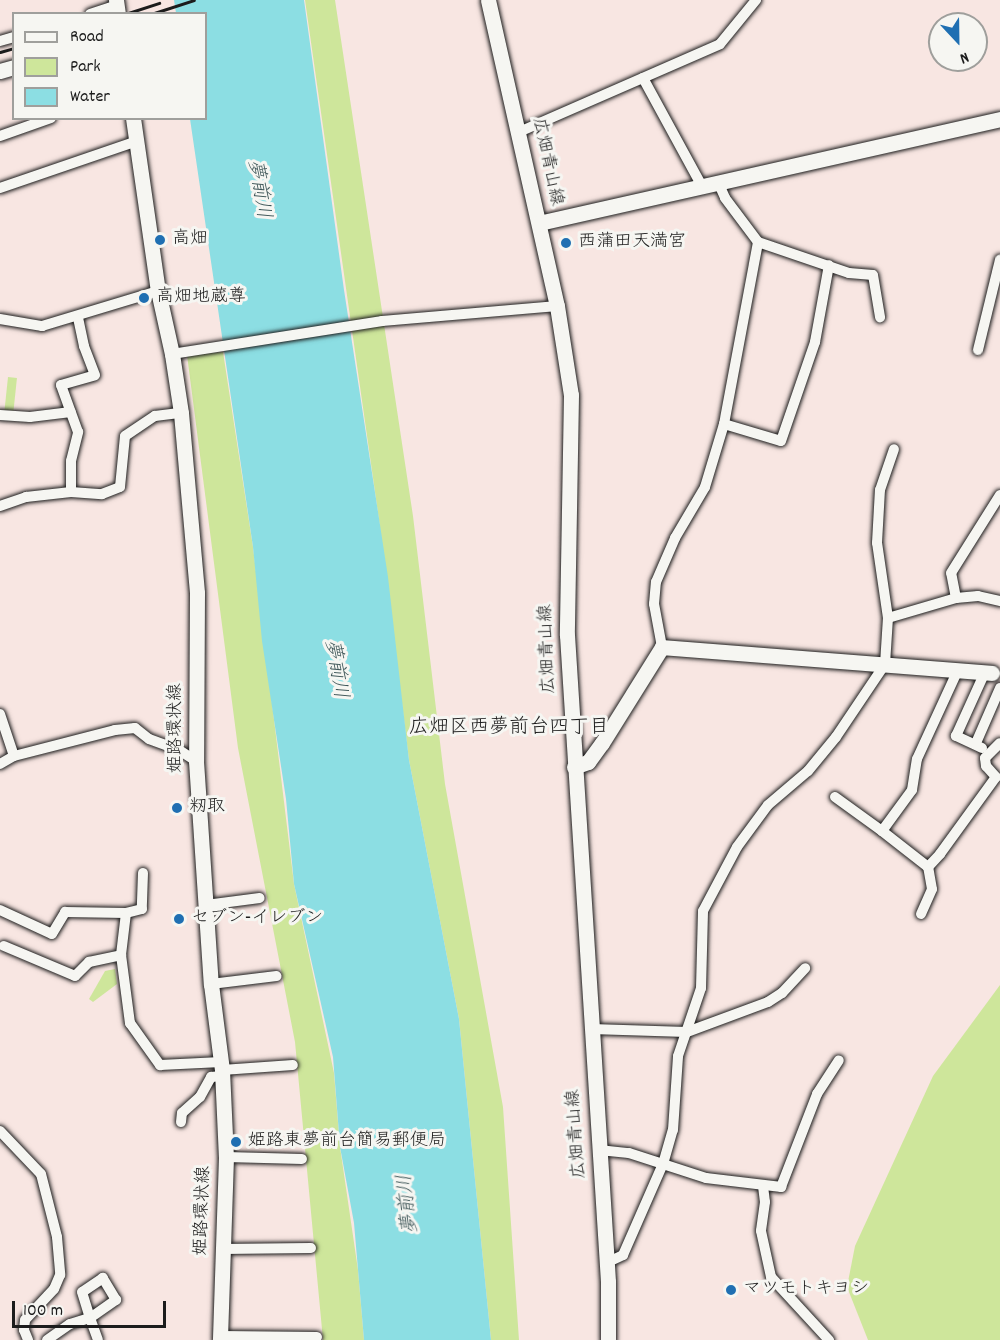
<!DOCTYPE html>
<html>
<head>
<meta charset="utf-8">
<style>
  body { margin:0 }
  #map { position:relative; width:1000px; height:1340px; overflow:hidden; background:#f8e6e2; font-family:Dekko,"Klee One",sans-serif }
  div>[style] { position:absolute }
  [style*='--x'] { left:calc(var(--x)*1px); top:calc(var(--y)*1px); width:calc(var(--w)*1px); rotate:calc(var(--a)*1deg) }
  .green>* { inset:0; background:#cee69b; transform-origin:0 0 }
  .water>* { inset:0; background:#8cdee3 }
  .roads { filter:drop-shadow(0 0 2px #1c1c1c) drop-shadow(0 0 2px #1c1c1c) }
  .street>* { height:10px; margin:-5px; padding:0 5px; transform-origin:5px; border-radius:5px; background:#f6f6f2 }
  .secondary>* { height:15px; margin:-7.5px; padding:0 7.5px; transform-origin:7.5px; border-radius:7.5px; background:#f6f6f2 }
  .rail>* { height:3px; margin:-1.5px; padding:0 1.5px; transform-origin:1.5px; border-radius:1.5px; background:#1c1c1c }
  .dots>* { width:16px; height:16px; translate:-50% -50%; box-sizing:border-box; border:3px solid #f6f6f2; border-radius:50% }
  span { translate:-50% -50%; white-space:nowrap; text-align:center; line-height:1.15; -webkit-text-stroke:6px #f6f6f2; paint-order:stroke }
  .street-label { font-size:18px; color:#1c1c1c }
  .poi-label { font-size:18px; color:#1c1c1c }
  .left { translate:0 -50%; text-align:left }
  .water-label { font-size:20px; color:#3e5658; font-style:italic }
  .neighbourhood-label { font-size:20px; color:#1c1c1c }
  .legend { position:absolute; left:12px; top:12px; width:195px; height:108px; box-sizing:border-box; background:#f6f6f2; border:2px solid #9f9f9c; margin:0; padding:8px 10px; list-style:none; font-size:18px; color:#1c1c1c }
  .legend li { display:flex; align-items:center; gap:12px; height:30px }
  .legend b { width:30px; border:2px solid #9f9f9c }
  .north { position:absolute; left:928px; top:12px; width:60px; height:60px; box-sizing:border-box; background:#f6f6f2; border:2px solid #9f9f9c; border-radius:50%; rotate:158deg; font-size:16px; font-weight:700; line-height:24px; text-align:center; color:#1c1c1c }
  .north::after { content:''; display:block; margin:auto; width:21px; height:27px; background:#1f6fb2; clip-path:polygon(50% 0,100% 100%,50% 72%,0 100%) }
  .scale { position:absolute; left:12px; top:1301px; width:154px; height:27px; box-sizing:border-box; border:3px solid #1c1c1c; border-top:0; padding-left:8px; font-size:18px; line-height:21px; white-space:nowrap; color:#1c1c1c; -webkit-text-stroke:4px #f6f6f2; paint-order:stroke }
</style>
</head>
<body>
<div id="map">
  <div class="green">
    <i style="clip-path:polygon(305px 0,335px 0,413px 516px,445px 784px,503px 1107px,519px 1340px,491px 1340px,459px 1019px,409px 760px,379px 520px)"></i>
    <i style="clip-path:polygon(223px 352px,253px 547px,294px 884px,334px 1073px,340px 1147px,358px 1270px,364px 1340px,323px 1340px,295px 1042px,238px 748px,187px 355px)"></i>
    <i style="left:8px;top:377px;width:9px;height:33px;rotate:6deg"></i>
    <i style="clip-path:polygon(115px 969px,117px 984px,93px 1002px,89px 999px,105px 971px)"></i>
    <i style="clip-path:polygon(1000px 985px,1000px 1340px,868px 1340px,847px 1287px,855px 1246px,933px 1076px)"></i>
  </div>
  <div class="water">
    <i style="clip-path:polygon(174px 0,304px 0,344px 290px,388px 577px,409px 760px,459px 1019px,491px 1340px,364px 1340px,354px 1223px,340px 1147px,333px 1057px,294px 884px,286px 799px,262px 641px,253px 547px,190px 119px,206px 118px,206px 14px,176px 13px)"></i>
  </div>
  <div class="roads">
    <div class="street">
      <i style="--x:90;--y:14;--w:28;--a:-18"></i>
      <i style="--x:0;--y:41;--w:15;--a:-16"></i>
      <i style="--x:643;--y:78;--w:123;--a:61.4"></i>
      <i style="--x:519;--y:132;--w:219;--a:-23.6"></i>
      <i style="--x:720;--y:44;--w:57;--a:-50.7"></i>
      <i style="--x:0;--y:136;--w:54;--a:-19.4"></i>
      <i style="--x:718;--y:182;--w:17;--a:66"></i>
      <i style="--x:725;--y:198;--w:55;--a:53.1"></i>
      <i style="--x:758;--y:242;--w:96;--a:18.8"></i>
      <i style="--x:849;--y:273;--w:24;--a:5"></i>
      <i style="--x:873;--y:275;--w:43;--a:80.5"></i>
      <i style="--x:0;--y:188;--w:145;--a:-18.9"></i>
      <i style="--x:0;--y:319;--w:43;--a:9.5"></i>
      <i style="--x:42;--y:326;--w:121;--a:-16.8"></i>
      <i style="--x:978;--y:350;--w:93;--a:-76.3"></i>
      <i style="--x:172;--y:354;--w:213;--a:-8.9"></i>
      <i style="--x:382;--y:321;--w:176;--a:-4.9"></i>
      <i style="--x:0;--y:415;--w:30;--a:4"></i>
      <i style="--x:30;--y:417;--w:41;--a:-7"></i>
      <i style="--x:724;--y:424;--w:59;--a:16.6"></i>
      <i style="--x:781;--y:441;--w:105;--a:-71"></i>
      <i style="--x:815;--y:342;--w:78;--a:-79.7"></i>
      <i style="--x:71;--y:492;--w:31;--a:-90"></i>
      <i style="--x:71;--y:461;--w:30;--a:-76"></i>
      <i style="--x:78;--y:432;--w:50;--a:-109.9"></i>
      <i style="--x:61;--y:385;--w:35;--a:-16"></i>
      <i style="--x:95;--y:375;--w:31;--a:-111"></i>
      <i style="--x:84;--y:346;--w:30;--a:-102"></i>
      <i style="--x:0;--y:506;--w:28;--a:-19"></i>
      <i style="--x:26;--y:497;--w:45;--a:-6.3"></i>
      <i style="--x:71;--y:492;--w:31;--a:4"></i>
      <i style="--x:102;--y:494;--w:19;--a:-21"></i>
      <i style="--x:120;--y:487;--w:51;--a:-84.4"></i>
      <i style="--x:125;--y:436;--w:36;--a:-34"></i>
      <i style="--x:155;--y:416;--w:26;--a:-7"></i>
      <i style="--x:956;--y:598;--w:25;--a:-101"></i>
      <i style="--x:951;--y:573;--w:92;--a:-57.9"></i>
      <i style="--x:888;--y:618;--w:71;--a:-16.4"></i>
      <i style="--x:956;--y:598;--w:22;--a:-5"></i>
      <i style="--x:978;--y:596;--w:23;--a:13"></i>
      <i style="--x:662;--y:647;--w:44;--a:-100.5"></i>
      <i style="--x:654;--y:604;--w:22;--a:-85"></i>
      <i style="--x:656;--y:582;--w:48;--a:-66.6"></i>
      <i style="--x:675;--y:538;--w:59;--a:-59.5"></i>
      <i style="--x:705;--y:487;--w:66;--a:-73.2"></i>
      <i style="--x:724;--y:424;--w:185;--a:-79.4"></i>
      <i style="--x:0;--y:714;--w:44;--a:71.6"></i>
      <i style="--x:976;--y:743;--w:60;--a:-66.4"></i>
      <i style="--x:982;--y:748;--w:29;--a:-155"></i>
      <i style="--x:956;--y:736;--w:70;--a:-65.6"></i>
      <i style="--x:0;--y:764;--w:16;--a:-30"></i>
      <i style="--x:14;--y:756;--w:104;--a:-14.4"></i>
      <i style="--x:115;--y:730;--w:20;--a:-6"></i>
      <i style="--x:135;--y:728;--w:18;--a:38"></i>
      <i style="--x:149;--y:739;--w:32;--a:20"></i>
      <i style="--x:179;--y:750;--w:20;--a:33"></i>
      <i style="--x:835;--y:797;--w:58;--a:35.9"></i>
      <i style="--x:882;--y:831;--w:51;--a:-53.8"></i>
      <i style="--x:912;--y:790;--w:31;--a:-81"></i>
      <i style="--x:917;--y:759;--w:98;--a:-65.3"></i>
      <i style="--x:882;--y:831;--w:58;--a:38"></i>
      <i style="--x:143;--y:873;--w:36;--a:92"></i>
      <i style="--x:142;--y:909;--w:16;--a:166"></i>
      <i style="--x:126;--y:913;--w:42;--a:96.8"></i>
      <i style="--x:121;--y:955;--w:69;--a:82.5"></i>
      <i style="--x:130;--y:1023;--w:52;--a:54.5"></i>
      <i style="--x:160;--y:1065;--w:61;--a:-2.8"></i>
      <i style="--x:206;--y:905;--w:54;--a:-7.4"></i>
      <i style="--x:0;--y:910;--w:57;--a:24.8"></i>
      <i style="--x:52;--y:934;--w:26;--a:-59"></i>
      <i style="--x:65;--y:912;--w:61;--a:0.9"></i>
      <i style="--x:921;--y:914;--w:27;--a:-66"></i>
      <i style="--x:932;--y:889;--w:22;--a:-100"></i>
      <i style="--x:928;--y:867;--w:18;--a:-47"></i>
      <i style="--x:940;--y:854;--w:95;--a:-54"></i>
      <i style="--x:996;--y:777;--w:15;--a:-132"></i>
      <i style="--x:986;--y:766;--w:8;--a:-97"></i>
      <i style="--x:985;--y:758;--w:21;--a:-45"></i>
      <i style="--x:4;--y:946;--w:77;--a:22.9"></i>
      <i style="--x:75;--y:976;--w:20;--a:-45"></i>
      <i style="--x:89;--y:962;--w:33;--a:-12"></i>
      <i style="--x:211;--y:984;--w:66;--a:-6.9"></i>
      <i style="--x:591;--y:1029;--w:96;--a:1.8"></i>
      <i style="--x:687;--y:1032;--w:86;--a:-20.3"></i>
      <i style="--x:768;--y:1002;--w:17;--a:-33"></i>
      <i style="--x:782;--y:993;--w:34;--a:-47"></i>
      <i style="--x:222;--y:1070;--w:71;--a:-4"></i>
      <i style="--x:181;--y:1122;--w:9;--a:-84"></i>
      <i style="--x:182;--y:1113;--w:24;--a:-42"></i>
      <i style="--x:200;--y:1097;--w:23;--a:-61"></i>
      <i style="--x:211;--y:1077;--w:11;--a:-5"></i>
      <i style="--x:0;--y:1131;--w:59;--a:46.4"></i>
      <i style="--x:41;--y:1174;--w:65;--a:75.7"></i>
      <i style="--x:57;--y:1237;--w:38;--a:85"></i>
      <i style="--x:60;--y:1275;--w:15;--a:113"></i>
      <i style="--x:54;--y:1289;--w:42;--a:133.1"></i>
      <i style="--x:25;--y:1320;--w:10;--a:96"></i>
      <i style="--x:24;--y:1330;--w:11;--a:68"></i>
      <i style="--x:599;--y:1150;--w:30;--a:6"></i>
      <i style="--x:629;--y:1153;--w:81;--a:18"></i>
      <i style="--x:706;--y:1178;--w:76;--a:6.8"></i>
      <i style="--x:781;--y:1187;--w:100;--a:-68.8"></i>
      <i style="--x:817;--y:1094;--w:40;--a:-57.1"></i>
      <i style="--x:226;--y:1157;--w:76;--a:1.5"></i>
      <i style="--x:763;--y:1186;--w:16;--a:83"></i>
      <i style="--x:765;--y:1202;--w:29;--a:98"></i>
      <i style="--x:761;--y:1231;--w:47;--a:77.7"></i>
      <i style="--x:771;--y:1277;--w:86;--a:47.4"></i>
      <i style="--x:222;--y:1249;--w:89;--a:-0.6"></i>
      <i style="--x:606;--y:1263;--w:19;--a:-25"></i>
      <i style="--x:623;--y:1255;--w:99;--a:-66.3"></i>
      <i style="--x:663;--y:1164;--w:35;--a:-74"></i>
      <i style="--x:673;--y:1130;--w:74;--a:-86.1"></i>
      <i style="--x:678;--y:1056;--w:72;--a:-71.3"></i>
      <i style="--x:701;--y:988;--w:77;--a:-88.5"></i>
      <i style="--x:703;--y:911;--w:72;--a:-62"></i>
      <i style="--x:737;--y:847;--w:52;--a:-53.6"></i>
      <i style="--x:768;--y:805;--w:52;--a:-40.4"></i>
      <i style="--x:808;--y:771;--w:44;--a:-50.5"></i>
      <i style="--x:836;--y:737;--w:88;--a:-56.1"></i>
      <i style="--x:885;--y:664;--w:46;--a:-86.3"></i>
      <i style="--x:888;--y:618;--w:76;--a:-98.3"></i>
      <i style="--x:877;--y:543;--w:53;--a:-86.8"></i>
      <i style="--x:880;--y:490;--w:43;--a:-71.1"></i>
      <i style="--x:221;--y:1336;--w:96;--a:0.6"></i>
      <i style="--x:47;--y:1340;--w:28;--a:-35"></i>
      <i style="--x:70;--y:1324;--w:21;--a:-17"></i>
      <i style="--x:90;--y:1318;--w:32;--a:-35"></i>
      <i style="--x:116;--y:1300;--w:26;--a:-121"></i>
      <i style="--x:103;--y:1278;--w:25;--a:146"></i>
      <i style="--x:82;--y:1292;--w:27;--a:73"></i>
      <i style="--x:90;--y:1318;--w:23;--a:70"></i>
    </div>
    <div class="secondary">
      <i style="--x:116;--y:0;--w:14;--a:82"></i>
      <i style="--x:488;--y:0;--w:314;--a:77.3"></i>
      <i style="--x:557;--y:306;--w:90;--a:81.1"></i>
      <i style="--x:571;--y:395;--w:240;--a:91"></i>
      <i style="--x:567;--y:635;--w:648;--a:86.37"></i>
      <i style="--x:608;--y:1282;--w:58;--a:90"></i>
      <i style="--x:0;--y:71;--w:15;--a:-16"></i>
      <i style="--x:133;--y:118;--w:175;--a:81.8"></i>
      <i style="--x:158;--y:291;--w:65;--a:77.5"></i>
      <i style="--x:172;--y:354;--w:60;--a:81.3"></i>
      <i style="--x:181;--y:413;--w:181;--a:84.9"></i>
      <i style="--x:197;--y:593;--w:168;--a:90.3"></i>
      <i style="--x:196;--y:761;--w:224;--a:86.2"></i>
      <i style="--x:211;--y:984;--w:87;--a:82.7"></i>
      <i style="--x:222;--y:1070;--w:87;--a:87.4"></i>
      <i style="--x:226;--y:1157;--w:183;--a:91.9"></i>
      <i style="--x:539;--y:223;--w:473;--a:-12.7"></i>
      <i style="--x:574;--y:767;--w:15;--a:-20"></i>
      <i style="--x:588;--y:762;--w:24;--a:-54"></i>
      <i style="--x:602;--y:743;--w:113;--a:-58"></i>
      <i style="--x:662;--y:647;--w:331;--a:4.5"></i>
    </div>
  </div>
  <div class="rail">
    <i style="--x:125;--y:14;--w:36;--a:-18"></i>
    <i style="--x:151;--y:14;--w:45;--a:-18"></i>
    <i style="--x:0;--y:52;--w:15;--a:-16"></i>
  </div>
  <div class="dots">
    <i style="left:160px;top:240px;background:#1f6fb2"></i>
    <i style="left:566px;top:243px;background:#1f6fb2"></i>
    <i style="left:144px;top:298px;background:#1f6fb2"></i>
    <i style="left:177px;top:808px;background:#1f6fb2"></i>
    <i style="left:179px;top:919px;background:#1f6fb2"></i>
    <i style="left:236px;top:1142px;background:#1f6fb2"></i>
    <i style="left:731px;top:1290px;background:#1f6fb2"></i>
  </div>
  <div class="street-label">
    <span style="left:546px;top:162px;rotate:78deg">広畑青山線</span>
    <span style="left:549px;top:649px;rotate:-92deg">広畑青山線</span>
    <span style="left:177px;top:728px;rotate:-90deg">姫路環状線</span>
    <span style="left:578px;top:1134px;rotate:-94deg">広畑青山線</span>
    <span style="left:204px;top:1211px;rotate:-88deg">姫路環状線</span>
  </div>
  <div class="poi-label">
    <span class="left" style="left:172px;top:240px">高畑</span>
    <span class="left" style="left:578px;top:243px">西蒲田天満宮</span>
    <span class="left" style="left:156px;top:298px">高畑地蔵尊</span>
    <span class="left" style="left:189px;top:808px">籾取</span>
    <span class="left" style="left:191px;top:919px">セブン-イレブン</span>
    <span class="left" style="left:248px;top:1142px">姫路東夢前台簡易郵便局</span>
    <span class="left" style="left:743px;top:1290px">マツモトキヨシ</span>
  </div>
  <div class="water-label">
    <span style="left:258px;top:189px;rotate:81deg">夢前川</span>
    <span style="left:335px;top:669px;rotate:81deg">夢前川</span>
    <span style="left:409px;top:1204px;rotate:-96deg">夢前川</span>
  </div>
  <div class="neighbourhood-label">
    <span style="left:509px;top:728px">広畑区西夢前台四丁目</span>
  </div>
  <ul class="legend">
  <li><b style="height:8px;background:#f6f6f2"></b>Road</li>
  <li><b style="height:16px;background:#cee69b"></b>Park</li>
  <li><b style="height:16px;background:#8cdee3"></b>Water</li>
  </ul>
  <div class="north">N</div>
  <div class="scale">100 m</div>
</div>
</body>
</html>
